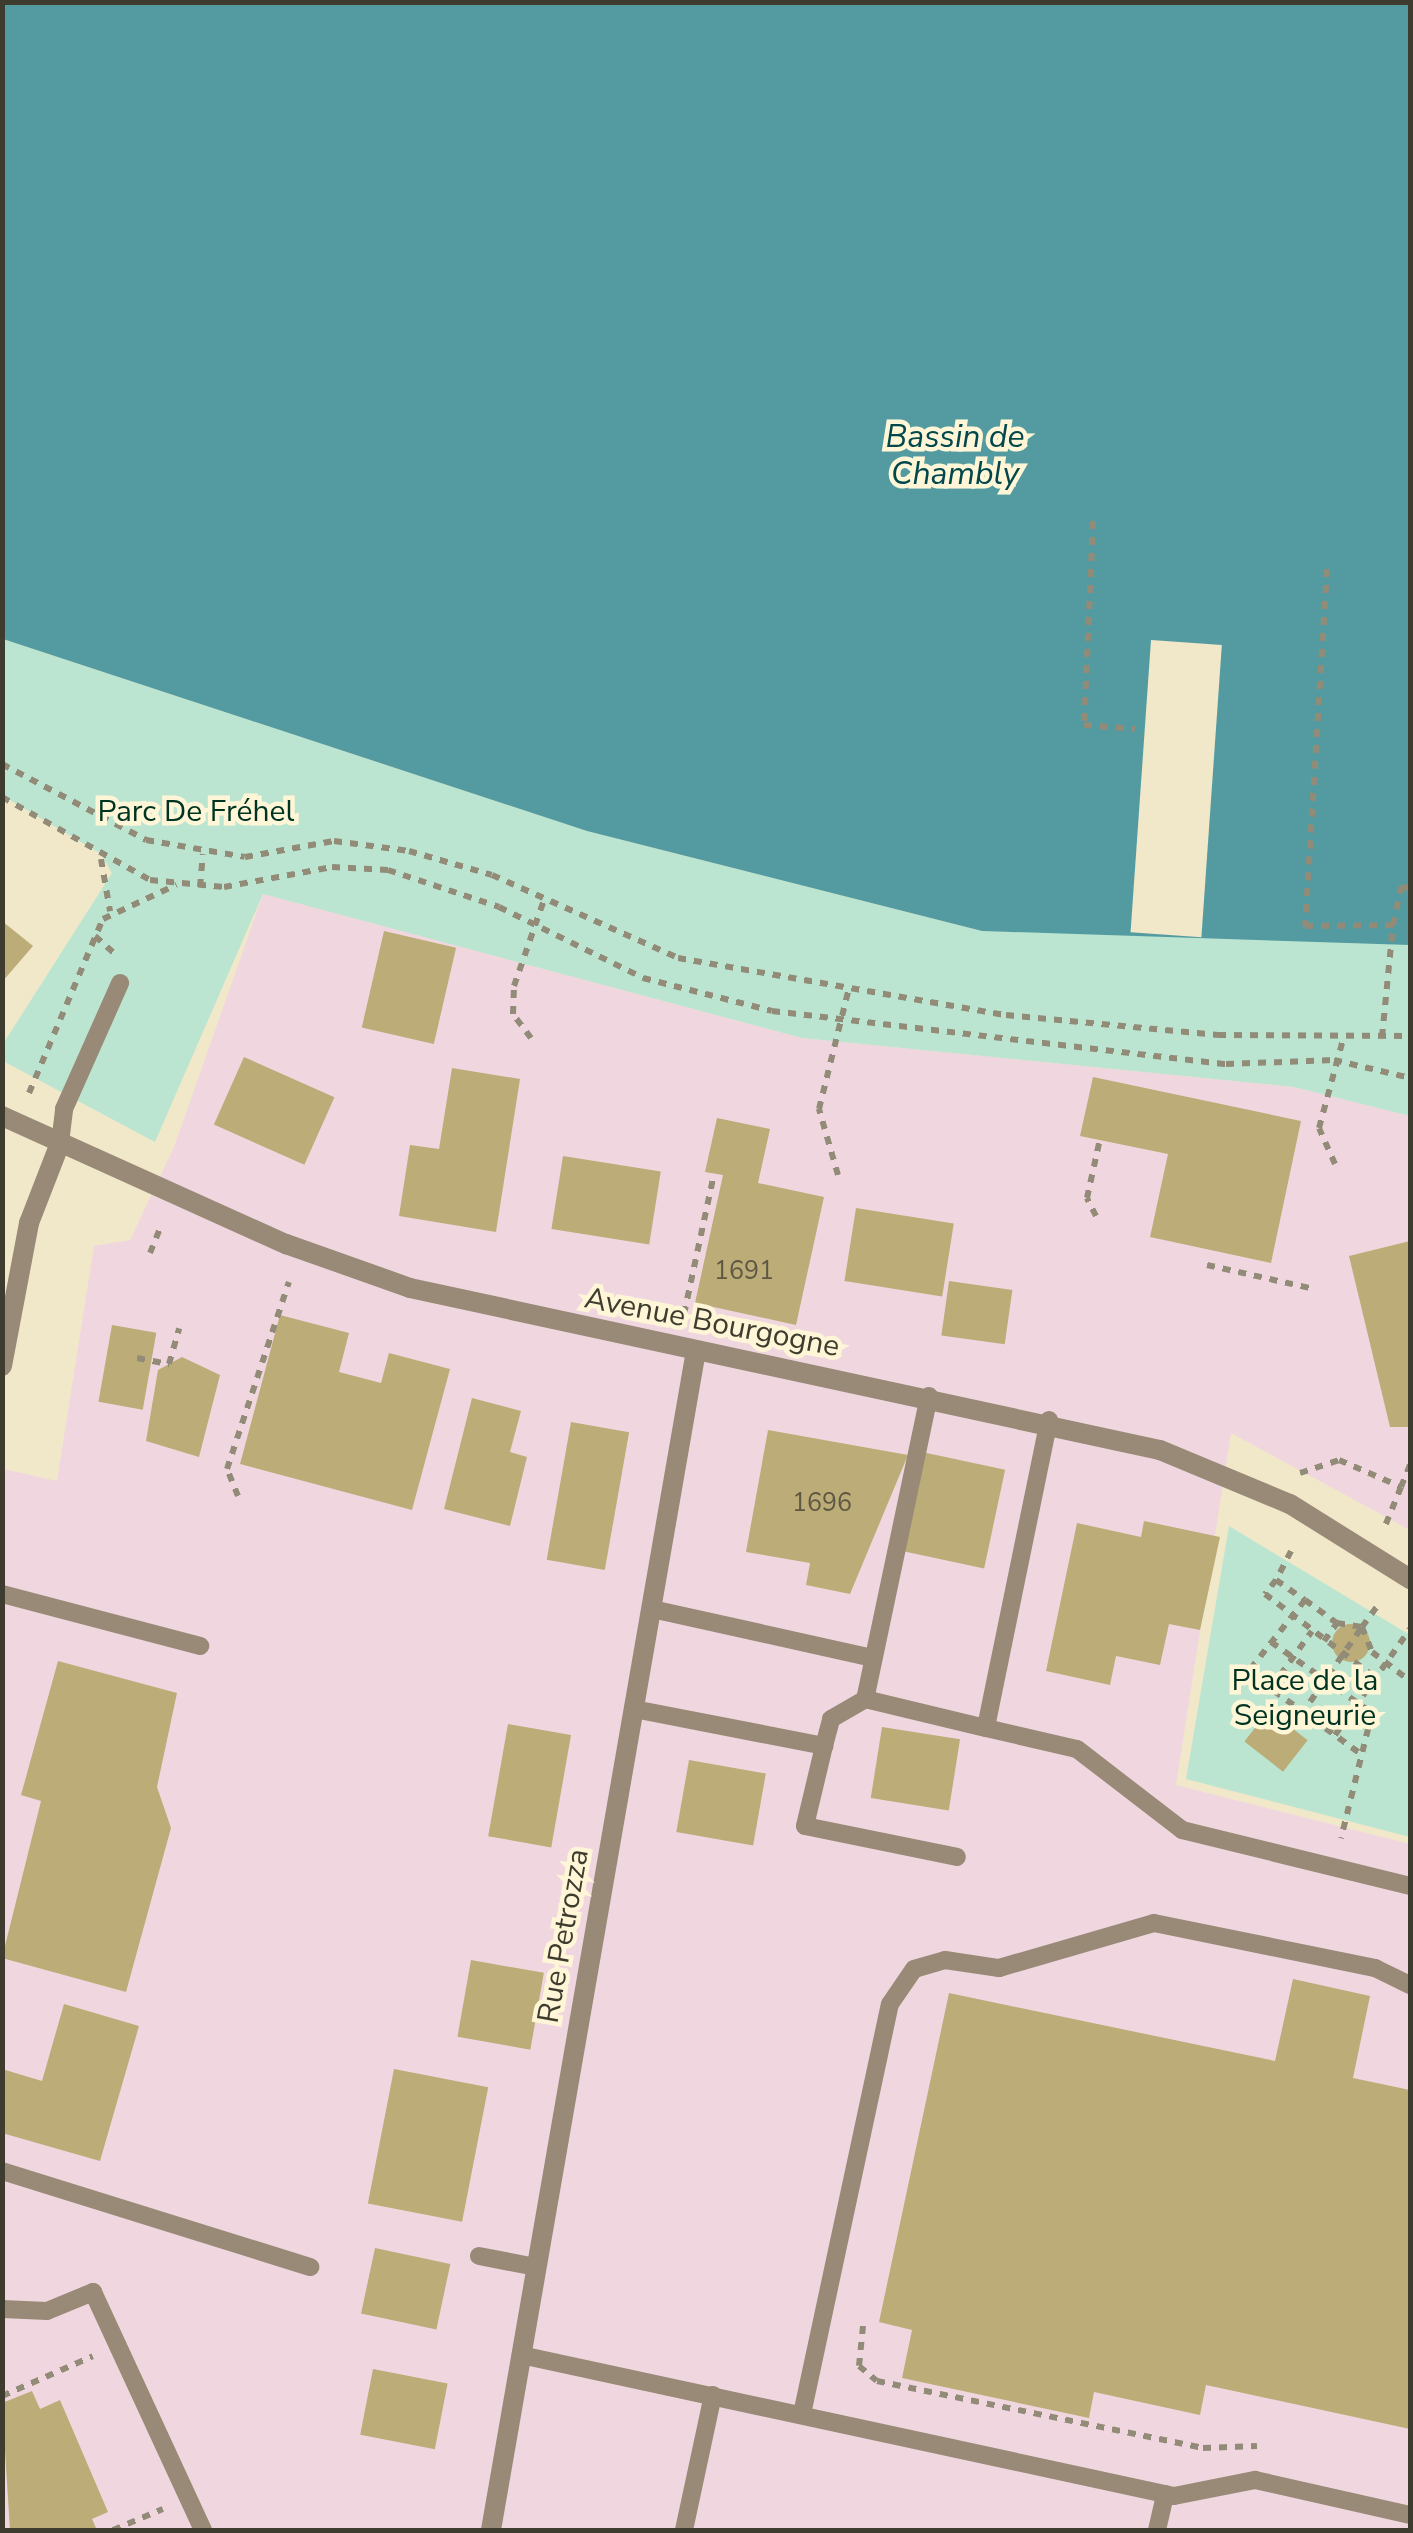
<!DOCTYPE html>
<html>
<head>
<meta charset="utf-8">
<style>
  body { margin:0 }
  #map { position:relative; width:1413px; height:2533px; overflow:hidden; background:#f1e8ca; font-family:"Nunito Sans",sans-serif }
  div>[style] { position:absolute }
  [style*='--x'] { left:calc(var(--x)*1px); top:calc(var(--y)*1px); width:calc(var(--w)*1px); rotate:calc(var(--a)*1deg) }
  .commercial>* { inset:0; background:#f0d7df }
  .green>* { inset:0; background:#bbe5d0 }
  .water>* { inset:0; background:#549ba1 }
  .pier>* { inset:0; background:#f1e8ca; transform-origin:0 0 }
  .building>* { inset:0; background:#bcac78; transform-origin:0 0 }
  .round { border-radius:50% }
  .path>* { height:6px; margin-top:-3px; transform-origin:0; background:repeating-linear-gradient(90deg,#918b77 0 8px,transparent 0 16px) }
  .service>* { height:18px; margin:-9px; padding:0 9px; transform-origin:9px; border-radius:9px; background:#988a77 }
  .minor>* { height:20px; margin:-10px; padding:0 10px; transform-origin:10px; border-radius:10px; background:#988a77 }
  .tertiary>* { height:20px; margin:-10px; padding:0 10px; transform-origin:10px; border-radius:10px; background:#988a77 }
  span { translate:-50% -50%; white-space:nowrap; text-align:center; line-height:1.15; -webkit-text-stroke:9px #fff6d7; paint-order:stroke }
  .number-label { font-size:25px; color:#5e5741 }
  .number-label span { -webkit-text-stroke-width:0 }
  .park-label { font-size:30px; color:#003422 }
  .street-label { font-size:30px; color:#3e3b2f }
  .water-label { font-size:32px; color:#01474b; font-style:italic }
  .frame { position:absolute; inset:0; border:5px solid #3e3b2f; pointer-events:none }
</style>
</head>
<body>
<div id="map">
  <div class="commercial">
    <i style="clip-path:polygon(263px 894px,802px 1038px,1294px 1087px,1410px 1116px,1410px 1530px,1231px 1433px,1176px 1785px,1410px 1844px,1410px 2530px,3px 2530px,3px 1469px,57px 1481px,94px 1246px,130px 1240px,174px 1147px)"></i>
  </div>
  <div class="green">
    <i style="clip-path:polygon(3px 639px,587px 831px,982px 931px,1410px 941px,1410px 1116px,1294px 1087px,802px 1038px,263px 894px,155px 1142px,3px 1061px,3px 1044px,112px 873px,101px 854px,3px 796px)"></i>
    <i style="clip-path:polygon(1229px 1526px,1410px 1635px,1410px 1837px,1186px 1779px)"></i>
  </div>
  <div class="water">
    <i style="clip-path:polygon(3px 3px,1410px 3px,1410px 945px,982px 931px,587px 831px,3px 639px)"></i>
  </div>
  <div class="pier">
    <i style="left:1151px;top:640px;width:71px;height:293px;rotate:4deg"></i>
  </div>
  <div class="building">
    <i style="clip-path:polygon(2px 921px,33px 946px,2px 982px)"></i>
    <i style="left:384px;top:931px;width:74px;height:99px;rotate:13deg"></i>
    <i style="left:244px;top:1057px;width:99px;height:74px;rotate:24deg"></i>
    <i style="clip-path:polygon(452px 1068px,520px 1079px,496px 1232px,399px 1216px,410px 1145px,439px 1149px)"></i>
    <i style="clip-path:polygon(1093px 1077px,1301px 1121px,1271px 1263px,1150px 1237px,1168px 1154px,1080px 1136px)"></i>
    <i style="clip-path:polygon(717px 1118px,770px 1129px,758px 1183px,824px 1197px,796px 1325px,695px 1303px,723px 1175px,705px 1172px)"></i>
    <i style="left:563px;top:1156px;width:99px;height:74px;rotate:9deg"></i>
    <i style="left:856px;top:1208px;width:99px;height:74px;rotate:9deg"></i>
    <i style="clip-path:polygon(1410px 1241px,1410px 1427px,1390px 1427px,1349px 1256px)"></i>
    <i style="left:949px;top:1281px;width:64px;height:55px;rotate:8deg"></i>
    <i style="clip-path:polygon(280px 1315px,349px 1333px,339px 1372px,381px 1383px,389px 1353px,450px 1369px,412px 1510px,240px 1464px)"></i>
    <i style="left:112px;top:1325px;width:45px;height:78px;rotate:10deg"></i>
    <i style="clip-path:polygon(182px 1357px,220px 1375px,199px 1457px,146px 1441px,158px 1370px)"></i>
    <i style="clip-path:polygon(472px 1398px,521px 1411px,510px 1452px,527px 1457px,510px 1526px,444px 1509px)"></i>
    <i style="left:571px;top:1422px;width:59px;height:140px;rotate:10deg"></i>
    <i style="clip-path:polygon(768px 1430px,908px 1455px,850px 1594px,806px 1585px,810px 1563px,746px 1552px)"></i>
    <i style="left:922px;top:1452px;width:85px;height:101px;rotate:12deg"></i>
    <i style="clip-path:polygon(1144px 1521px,1220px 1537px,1200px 1630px,1169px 1624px,1160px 1665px,1116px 1656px,1110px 1685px,1046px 1671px,1077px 1523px,1141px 1537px)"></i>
    <i class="round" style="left:1332px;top:1624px;width:38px;height:38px"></i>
    <i style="clip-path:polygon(58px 1661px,177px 1693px,157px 1787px,171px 1828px,126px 1992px,2px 1958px,41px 1801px,21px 1795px)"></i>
    <i style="left:1269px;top:1710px;width:49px;height:40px;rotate:38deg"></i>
    <i style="left:508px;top:1724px;width:64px;height:114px;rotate:10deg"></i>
    <i style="left:882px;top:1727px;width:79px;height:72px;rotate:9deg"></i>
    <i style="left:689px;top:1760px;width:78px;height:73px;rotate:10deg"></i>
    <i style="left:471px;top:1960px;width:74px;height:78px;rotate:10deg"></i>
    <i style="clip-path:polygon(1293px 1979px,1370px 1996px,1353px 2078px,1410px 2090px,1410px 2429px,1206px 2385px,1200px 2415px,1094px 2392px,1089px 2418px,902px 2378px,912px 2330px,879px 2322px,949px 1993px,1275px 2061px)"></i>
    <i style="clip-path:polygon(64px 2004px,139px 2026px,100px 2161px,2px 2133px,2px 2069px,42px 2081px)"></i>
    <i style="left:394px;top:2069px;width:96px;height:137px;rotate:11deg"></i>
    <i style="left:375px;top:2248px;width:77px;height:67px;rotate:12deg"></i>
    <i style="left:373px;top:2369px;width:76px;height:67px;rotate:11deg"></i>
    <i style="clip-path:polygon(32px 2391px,40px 2409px,60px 2400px,108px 2512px,92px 2519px,96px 2528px,10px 2530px,2px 2403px)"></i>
  </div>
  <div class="path">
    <i style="--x:1093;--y:521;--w:204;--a:92.5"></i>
    <i style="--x:1084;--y:725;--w:51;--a:4.5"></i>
    <i style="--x:1327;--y:569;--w:358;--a:93.5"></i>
    <i style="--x:1305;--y:926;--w:88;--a:-0.7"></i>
    <i style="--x:2;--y:764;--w:163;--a:27.8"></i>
    <i style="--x:146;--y:840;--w:100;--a:9.7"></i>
    <i style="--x:245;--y:857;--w:90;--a:-10.2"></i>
    <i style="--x:334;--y:841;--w:76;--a:7.6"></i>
    <i style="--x:409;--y:851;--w:86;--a:16.1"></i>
    <i style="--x:492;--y:875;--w:204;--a:24"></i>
    <i style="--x:678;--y:958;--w:333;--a:9.9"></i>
    <i style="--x:1006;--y:1015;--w:213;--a:5.4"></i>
    <i style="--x:1218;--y:1035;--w:192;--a:0.3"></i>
    <i style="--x:2;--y:797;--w:170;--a:29.3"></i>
    <i style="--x:150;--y:880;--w:74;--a:5.4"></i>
    <i style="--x:224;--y:887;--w:110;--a:-10.5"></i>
    <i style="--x:332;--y:867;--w:56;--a:3.1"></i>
    <i style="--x:388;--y:870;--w:117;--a:18.4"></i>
    <i style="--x:499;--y:907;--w:161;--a:26.2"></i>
    <i style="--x:643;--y:978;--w:133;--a:14.3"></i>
    <i style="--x:772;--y:1011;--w:457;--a:6.7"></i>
    <i style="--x:1226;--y:1064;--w:108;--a:-2.1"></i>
    <i style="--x:1334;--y:1060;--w:78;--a:13.3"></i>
    <i style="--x:101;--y:859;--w:53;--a:80.2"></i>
    <i style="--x:200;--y:887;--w:33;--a:-85"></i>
    <i style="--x:95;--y:936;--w:25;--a:42"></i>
    <i style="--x:1382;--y:1037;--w:113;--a:-84.4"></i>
    <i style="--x:1393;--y:925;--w:39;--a:-78"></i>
    <i style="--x:1401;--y:887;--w:9;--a:6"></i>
    <i style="--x:531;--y:1038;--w:30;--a:-127"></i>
    <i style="--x:513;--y:1014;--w:28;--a:-88"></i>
    <i style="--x:514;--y:986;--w:91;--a:-70.8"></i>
    <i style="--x:29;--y:1093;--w:189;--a:-67"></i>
    <i style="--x:103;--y:919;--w:81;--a:-25"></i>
    <i style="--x:1335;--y:1164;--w:39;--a:-114"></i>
    <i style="--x:1319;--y:1128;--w:95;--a:-74.8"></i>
    <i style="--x:838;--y:1175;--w:69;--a:-106.1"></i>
    <i style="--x:819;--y:1109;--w:125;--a:-76.1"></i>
    <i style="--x:1096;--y:1216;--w:20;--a:-117"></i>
    <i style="--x:1087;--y:1198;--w:60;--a:-77.6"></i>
    <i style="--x:150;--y:1253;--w:31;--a:-68"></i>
    <i style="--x:1207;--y:1265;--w:106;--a:12.6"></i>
    <i style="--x:684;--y:1314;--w:143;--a:-77.9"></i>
    <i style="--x:137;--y:1358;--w:33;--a:11"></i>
    <i style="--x:169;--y:1364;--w:37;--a:-74"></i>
    <i style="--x:1300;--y:1473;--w:41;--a:-18.4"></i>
    <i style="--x:1339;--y:1460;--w:68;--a:23.5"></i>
    <i style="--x:1401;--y:1487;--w:42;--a:112.3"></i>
    <i style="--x:1401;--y:1487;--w:24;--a:-68"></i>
    <i style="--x:238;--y:1496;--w:29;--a:-112"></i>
    <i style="--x:227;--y:1469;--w:197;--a:-71.7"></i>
    <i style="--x:1291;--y:1551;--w:33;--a:117"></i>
    <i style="--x:1276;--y:1580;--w:35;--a:35"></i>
    <i style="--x:1305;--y:1600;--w:92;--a:128.4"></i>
    <i style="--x:1248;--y:1672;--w:140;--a:36"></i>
    <i style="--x:1276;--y:1580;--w:18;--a:128"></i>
    <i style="--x:1265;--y:1594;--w:139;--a:37.1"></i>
    <i style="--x:1305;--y:1600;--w:39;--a:36"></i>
    <i style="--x:1337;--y:1623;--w:25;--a:9"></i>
    <i style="--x:1362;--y:1627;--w:27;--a:-54"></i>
    <i style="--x:1324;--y:1641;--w:22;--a:-54"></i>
    <i style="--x:1271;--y:1642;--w:123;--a:35.1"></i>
    <i style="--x:1372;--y:1713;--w:129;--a:103.9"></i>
    <i style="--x:1271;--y:1688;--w:70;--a:-54.3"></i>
    <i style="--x:1292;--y:1728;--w:123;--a:-55.3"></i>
    <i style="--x:1362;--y:1627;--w:27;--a:68"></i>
    <i style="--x:1372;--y:1652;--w:48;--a:37.3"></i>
    <i style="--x:1335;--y:1735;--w:130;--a:-54.7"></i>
    <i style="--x:863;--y:2326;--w:40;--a:95.7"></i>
    <i style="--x:859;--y:2366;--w:23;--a:40"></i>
    <i style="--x:877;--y:2381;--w:333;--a:11.6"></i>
    <i style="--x:1203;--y:2448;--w:54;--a:-2.1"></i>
    <i style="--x:2;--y:2396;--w:99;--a:-23.7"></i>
    <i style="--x:113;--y:2530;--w:54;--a:-22.8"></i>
  </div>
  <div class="service">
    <i style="--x:60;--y:1143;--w:34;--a:-83"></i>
    <i style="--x:64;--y:1109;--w:138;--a:-66"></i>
    <i style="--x:929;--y:1396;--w:310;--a:101.9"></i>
    <i style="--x:865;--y:1699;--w:124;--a:13.5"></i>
    <i style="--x:1049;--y:1420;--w:314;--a:101.6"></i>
    <i style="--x:986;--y:1728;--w:93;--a:13"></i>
    <i style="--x:1077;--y:1749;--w:133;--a:37.6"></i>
    <i style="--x:1182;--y:1830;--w:235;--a:13.8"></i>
    <i style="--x:2;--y:1594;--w:205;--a:14.7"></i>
    <i style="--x:652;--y:1609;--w:226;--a:12.5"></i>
    <i style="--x:634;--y:1709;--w:194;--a:11"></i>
    <i style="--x:824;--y:1746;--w:28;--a:-75"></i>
    <i style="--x:831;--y:1719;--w:39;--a:-30"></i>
    <i style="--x:824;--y:1746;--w:82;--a:103.4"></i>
    <i style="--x:805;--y:1826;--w:155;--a:11.5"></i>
    <i style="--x:2;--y:2171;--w:323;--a:17.3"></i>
    <i style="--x:479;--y:2256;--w:58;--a:10.9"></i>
    <i style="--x:2;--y:2309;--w:45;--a:2.5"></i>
    <i style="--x:47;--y:2311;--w:50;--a:-22.4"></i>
    <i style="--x:93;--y:2292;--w:262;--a:65.2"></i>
    <i style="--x:521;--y:2355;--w:668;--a:12.18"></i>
    <i style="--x:1174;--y:2496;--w:83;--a:-11.2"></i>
    <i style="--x:1255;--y:2480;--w:159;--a:12.7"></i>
    <i style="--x:802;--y:2414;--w:419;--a:-77.9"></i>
    <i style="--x:890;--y:2004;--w:42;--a:-55.6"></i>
    <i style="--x:914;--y:1969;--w:32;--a:-16"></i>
    <i style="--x:945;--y:1960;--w:55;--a:8.4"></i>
    <i style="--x:999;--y:1968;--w:161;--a:-16.2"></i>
    <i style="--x:1154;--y:1923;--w:226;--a:11.5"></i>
    <i style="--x:1375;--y:1968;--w:39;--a:26"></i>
    <i style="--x:684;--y:2530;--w:138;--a:-77.9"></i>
    <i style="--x:1157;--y:2530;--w:37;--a:-77"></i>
  </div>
  <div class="minor">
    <i style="--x:491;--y:2530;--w:1197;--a:-80.14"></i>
  </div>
  <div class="tertiary">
    <i style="--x:2;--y:1116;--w:312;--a:24.3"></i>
    <i style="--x:286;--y:1244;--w:132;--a:19.5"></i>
    <i style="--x:410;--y:1288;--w:767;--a:12.19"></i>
    <i style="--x:1160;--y:1450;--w:141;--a:22.6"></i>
    <i style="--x:1290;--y:1504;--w:142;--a:32"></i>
    <i style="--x:2;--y:1366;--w:146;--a:-79.3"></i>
    <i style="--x:29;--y:1223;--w:86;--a:-68.8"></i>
  </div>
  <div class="number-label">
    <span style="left:744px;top:1271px">1691</span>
    <span style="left:822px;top:1503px">1696</span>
  </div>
  <div class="park-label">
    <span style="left:196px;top:812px">Parc De Fréhel</span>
    <span style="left:1305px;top:1698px">Place de la<br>Seigneurie</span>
  </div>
  <div class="street-label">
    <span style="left:712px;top:1323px;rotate:11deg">Avenue Bourgogne</span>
    <span style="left:564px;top:1936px;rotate:-80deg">Rue Petrozza</span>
  </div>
  <div class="water-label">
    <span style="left:955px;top:456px">Bassin de<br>Chambly</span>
  </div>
  <div class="frame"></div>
</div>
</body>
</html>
